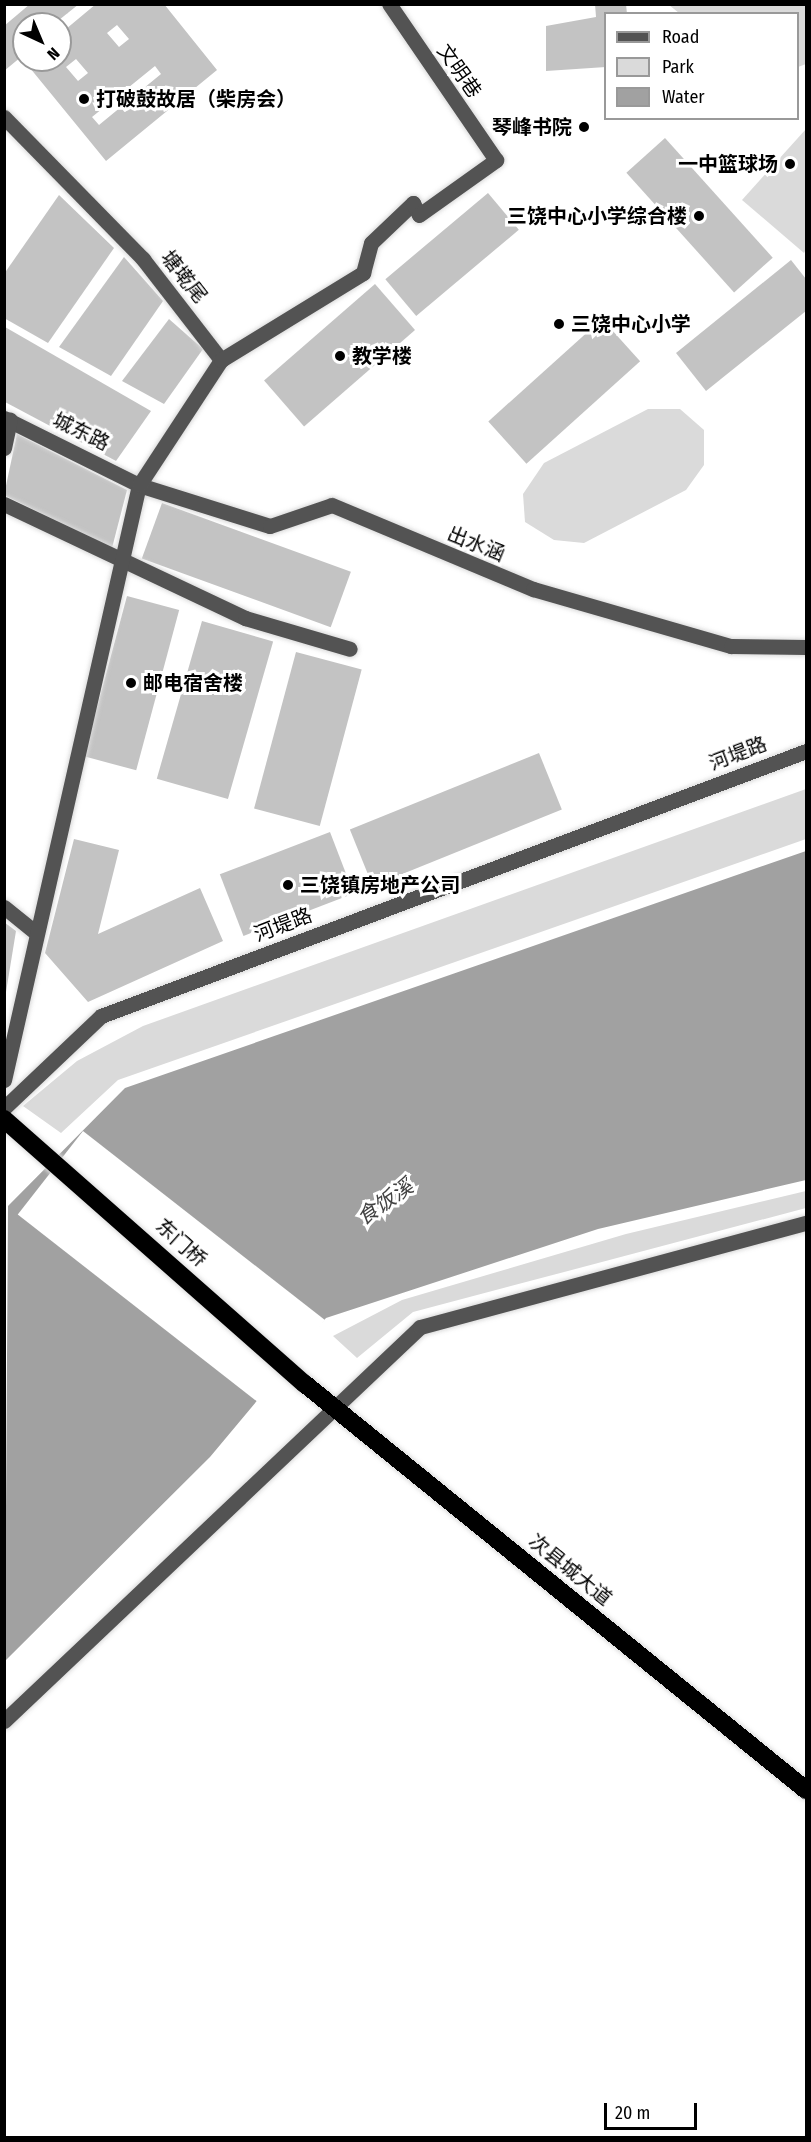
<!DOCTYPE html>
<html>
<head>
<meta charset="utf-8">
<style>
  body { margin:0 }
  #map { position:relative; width:811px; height:2142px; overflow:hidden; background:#fff; font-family:"Fira Sans Condensed","Noto Sans SC",sans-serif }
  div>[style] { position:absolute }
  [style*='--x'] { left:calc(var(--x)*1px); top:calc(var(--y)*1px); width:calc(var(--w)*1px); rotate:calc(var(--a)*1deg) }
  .green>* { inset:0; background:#dadada }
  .water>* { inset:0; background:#a1a1a1 }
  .pier>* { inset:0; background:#fff; transform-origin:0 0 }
  .building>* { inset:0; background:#c3c3c3; transform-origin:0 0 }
  .roads { filter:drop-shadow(0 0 2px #dbdbdb) drop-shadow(0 0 2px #dbdbdb) }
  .minor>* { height:15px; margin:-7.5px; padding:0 7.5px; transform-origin:7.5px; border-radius:7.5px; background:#535353 }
  .highway>* { height:18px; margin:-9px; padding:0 9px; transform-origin:9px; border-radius:9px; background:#000 }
  .dots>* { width:16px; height:16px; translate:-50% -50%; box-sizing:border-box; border:3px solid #fff; border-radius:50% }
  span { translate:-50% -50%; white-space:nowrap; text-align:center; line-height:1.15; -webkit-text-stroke:6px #fff; paint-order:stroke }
  .street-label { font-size:20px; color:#000 }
  .poi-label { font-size:20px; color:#000; font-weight:700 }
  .left { translate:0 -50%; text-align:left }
  .right { translate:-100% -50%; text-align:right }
  .water-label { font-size:21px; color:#424242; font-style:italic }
  .frame { position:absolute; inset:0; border:6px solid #000; pointer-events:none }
  .legend { position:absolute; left:604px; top:12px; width:195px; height:108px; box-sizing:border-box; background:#fff; border:2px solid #999; margin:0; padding:8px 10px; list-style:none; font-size:18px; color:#000 }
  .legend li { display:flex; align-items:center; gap:12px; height:30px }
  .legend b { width:30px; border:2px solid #999 }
  .north { position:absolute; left:12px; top:12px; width:60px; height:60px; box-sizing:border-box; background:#fff; border:2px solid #999; border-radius:50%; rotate:136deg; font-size:16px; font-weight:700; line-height:24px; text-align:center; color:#000 }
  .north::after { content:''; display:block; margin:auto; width:21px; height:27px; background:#000; clip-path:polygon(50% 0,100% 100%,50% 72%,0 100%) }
  .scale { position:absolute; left:604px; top:2103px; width:93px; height:27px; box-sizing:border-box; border:3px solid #000; border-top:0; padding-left:8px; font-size:18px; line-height:21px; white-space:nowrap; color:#000; -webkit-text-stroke:4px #fff; paint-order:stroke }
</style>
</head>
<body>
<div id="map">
  <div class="green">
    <i style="clip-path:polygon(669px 5px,806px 5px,806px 64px,798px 67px,798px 14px,679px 13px)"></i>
    <i style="clip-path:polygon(806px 129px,806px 249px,804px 253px,742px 200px)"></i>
    <i style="clip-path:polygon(648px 409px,680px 409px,704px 430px,704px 465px,686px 490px,584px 543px,554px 540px,525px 522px,523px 494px,544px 463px)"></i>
    <i style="clip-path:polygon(806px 789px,806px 839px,118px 1080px,61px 1133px,23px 1106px,77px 1061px,143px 1026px)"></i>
    <i style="clip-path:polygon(806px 1191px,806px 1208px,413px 1312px,357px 1358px,333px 1336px,402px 1300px,626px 1234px)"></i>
  </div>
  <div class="water">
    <i style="clip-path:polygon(806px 851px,806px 1180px,598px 1229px,326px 1318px,210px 1457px,5px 1661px,8px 1206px,125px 1088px)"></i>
  </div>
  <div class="pier">
    <i style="left:83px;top:1131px;width:307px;height:106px;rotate:38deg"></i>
  </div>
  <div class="building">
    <i style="clip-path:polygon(evenodd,30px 4px,79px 4px,54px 24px,24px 24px,24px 60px,60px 60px,60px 34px,96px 4px,164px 4px,217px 70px,106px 161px,21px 57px,4px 71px,4px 26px,30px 4px,117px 25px,129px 39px,119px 47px,107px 33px,117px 25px,30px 4px,76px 59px,88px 73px,78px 81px,66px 67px,76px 59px,30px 4px,155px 66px,161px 74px,99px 125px,92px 117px,155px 66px)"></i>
    <i style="clip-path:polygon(595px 4px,626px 4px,627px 14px,606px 14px,606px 67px,546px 71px,546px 26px,596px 17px)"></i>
    <i style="left:665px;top:138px;width:161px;height:52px;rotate:48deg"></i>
    <i style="left:488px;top:193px;width:48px;height:134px;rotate:50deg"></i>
    <i style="clip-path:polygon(59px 195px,114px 248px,48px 343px,4px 318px,4px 274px)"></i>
    <i style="clip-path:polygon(124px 257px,163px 301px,111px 376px,59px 347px)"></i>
    <i style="clip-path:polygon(791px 260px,806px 279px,806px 311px,706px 391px,676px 353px)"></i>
    <i style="left:375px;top:284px;width:61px;height:147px;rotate:49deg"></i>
    <i style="clip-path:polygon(169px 319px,203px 349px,164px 404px,122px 381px)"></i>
    <i style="left:602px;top:319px;width:57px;height:153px;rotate:48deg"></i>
    <i style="clip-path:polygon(5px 327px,151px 411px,116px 461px,5px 402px)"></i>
    <i style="clip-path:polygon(17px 434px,127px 490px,112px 548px,4px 495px)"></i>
    <i style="left:162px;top:503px;width:201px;height:59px;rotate:20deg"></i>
    <i style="left:127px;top:596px;width:54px;height:166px;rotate:15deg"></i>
    <i style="left:202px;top:621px;width:74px;height:164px;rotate:16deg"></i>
    <i style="left:296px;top:652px;width:68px;height:162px;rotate:15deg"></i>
    <i style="left:539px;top:753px;width:61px;height:204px;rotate:68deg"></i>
    <i style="left:330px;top:832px;width:66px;height:118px;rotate:69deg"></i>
    <i style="clip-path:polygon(74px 839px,119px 850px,98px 934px,200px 888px,223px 941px,88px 1002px,45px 953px)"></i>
    <i style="clip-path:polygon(4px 922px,16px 931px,6px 992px,4px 992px)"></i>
  </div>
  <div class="roads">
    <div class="minor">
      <i style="--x:4;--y:117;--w:199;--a:45.6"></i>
      <i style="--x:143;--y:259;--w:128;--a:52.3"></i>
      <i style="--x:4;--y:418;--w:151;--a:26.4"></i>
      <i style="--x:139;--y:485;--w:137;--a:17.4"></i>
      <i style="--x:270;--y:526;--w:65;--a:-18.7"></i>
      <i style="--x:332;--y:505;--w:218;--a:22.7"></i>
      <i style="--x:533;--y:589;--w:206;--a:16.1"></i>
      <i style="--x:731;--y:646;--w:75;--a:0.8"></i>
      <i style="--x:4;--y:448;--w:29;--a:-78"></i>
      <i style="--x:4;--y:504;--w:267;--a:25.3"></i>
      <i style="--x:245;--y:618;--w:109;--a:16.4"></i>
      <i style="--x:4;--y:907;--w:38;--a:39"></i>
      <i style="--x:4;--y:1080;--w:610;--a:-77.22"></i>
      <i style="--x:139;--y:485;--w:149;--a:-56.7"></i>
      <i style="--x:221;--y:360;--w:167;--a:-31.5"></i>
      <i style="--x:363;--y:273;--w:31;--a:-75"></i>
      <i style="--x:371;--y:243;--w:58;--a:-43.6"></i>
      <i style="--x:413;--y:203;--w:13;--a:63"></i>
      <i style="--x:419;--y:215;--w:95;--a:-35.5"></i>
      <i style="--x:496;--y:160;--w:189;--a:-124.4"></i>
      <i style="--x:4;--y:1108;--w:134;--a:-43.5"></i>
      <i style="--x:101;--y:1016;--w:753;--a:-20.6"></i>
      <i style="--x:4;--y:1721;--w:573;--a:-43.44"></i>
      <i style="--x:420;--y:1327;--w:400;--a:-15.1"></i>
    </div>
    <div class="highway">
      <i style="--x:4;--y:1119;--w:401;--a:41.4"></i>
      <i style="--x:305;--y:1384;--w:645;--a:39.02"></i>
    </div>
  </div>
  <div class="dots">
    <i style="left:84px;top:99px;background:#000"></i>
    <i style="left:584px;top:127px;background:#000"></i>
    <i style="left:790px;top:164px;background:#000"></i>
    <i style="left:699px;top:216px;background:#000"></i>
    <i style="left:559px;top:324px;background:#000"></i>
    <i style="left:340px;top:356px;background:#000"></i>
    <i style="left:131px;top:683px;background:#000"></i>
    <i style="left:288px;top:885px;background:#000"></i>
  </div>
  <div class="street-label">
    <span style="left:459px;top:71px;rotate:55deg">文明巷</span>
    <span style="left:184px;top:277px;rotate:52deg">塘墘尾</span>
    <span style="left:81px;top:432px;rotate:26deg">城东路</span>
    <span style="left:476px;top:544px;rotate:22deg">出水涵</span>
    <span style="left:738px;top:754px;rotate:-21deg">河堤路</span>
    <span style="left:283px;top:925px;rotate:-21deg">河堤路</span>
    <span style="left:181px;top:1243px;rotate:42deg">东门桥</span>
    <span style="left:570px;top:1570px;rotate:39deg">次县城大道</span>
  </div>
  <div class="poi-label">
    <span class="left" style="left:96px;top:99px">打破鼓故居（柴房会）</span>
    <span class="right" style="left:572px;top:127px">琴峰书院</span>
    <span class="right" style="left:778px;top:164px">一中篮球场</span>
    <span class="right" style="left:687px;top:216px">三饶中心小学综合楼</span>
    <span class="left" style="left:571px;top:324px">三饶中心小学</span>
    <span class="left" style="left:352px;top:356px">教学楼</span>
    <span class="left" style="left:143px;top:683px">邮电宿舍楼</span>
    <span class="left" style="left:300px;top:885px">三饶镇房地产公司</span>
  </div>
  <div class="water-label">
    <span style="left:385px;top:1202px;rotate:-35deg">食饭溪</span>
  </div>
  <div class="frame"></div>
  <ul class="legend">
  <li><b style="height:8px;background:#535353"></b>Road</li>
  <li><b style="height:16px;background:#dadada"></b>Park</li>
  <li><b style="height:16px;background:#a1a1a1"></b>Water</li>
  </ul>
  <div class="north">N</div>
  <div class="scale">20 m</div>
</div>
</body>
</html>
